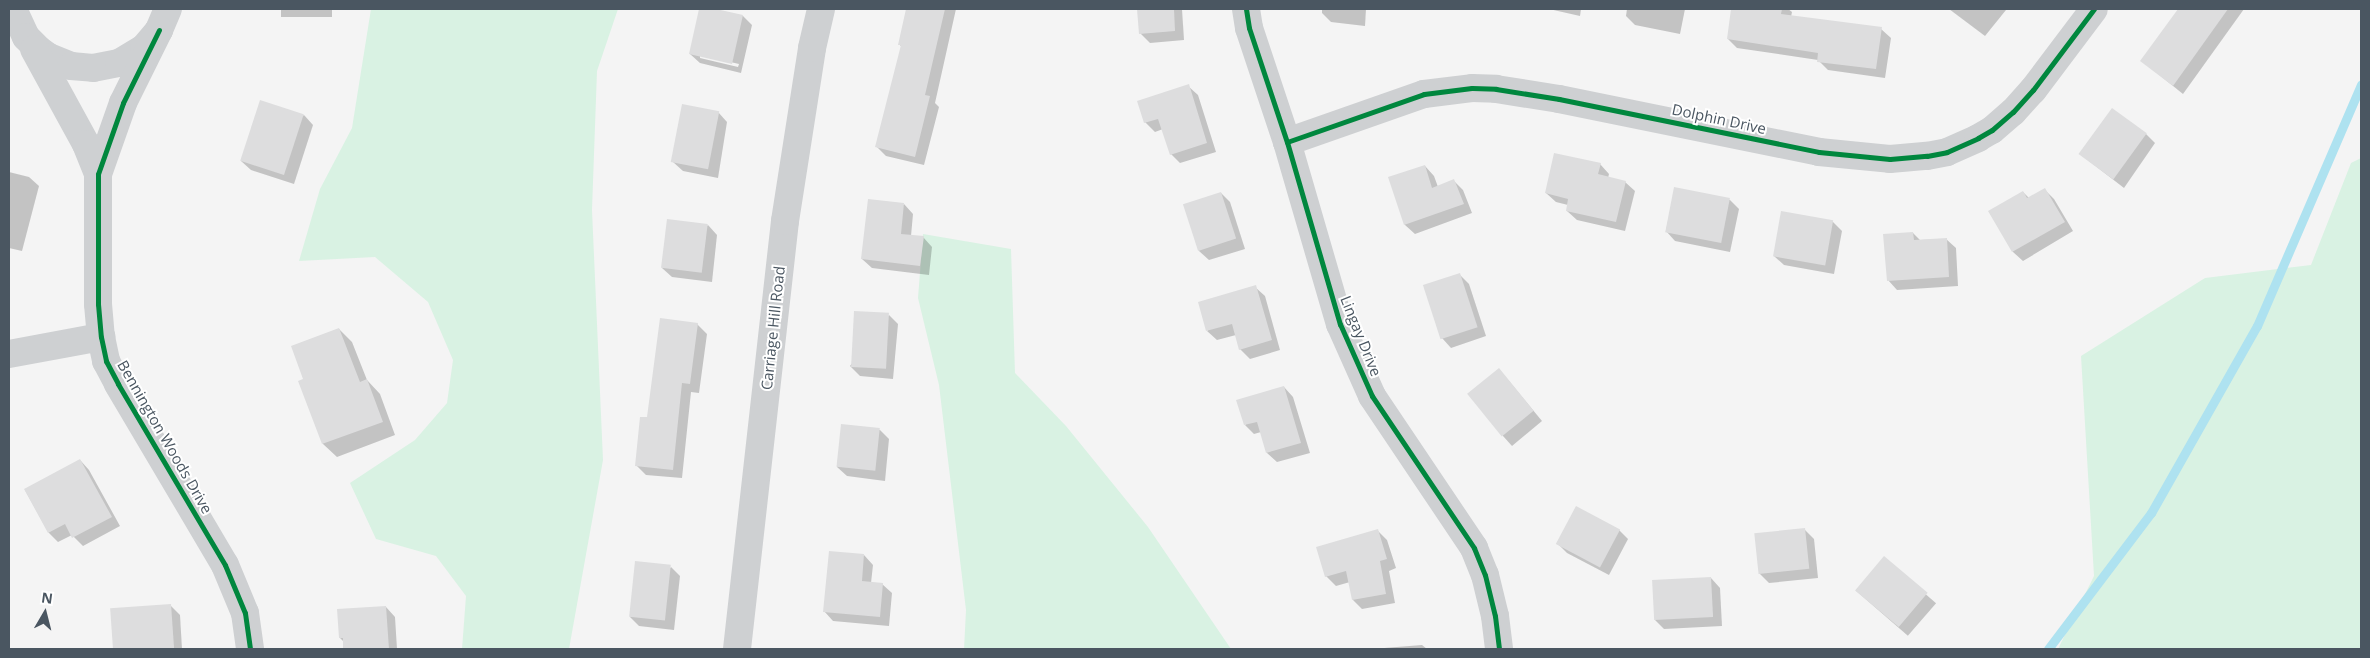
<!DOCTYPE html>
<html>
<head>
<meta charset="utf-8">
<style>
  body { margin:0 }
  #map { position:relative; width:2370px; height:658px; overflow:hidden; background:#f4f4f4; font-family:"Open Sans",sans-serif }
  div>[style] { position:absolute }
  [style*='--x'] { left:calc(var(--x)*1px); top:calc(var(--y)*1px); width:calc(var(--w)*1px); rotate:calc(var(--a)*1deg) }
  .green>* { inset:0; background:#d9f2e3 }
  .shadow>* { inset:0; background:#0003; transform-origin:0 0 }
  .stream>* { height:9px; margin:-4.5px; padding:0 4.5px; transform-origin:4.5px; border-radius:4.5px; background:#aee2f0 }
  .building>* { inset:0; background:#ddddde; transform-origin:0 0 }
  .minor>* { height:28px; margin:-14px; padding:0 14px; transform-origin:14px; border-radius:14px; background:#ced0d2 }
  .cycleway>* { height:5px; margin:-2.5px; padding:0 2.5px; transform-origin:2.5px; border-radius:2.5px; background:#00873e }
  span { translate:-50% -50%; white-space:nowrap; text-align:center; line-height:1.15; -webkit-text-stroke:4px #fff; paint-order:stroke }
  .street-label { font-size:15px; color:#4a5661 }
  .frame { position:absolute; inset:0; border:10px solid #4a5661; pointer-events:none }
  .north { position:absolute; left:20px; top:588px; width:50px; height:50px; -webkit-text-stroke:4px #fff; paint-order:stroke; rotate:8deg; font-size:14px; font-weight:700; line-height:20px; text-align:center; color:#4a5661 }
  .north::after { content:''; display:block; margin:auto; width:18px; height:22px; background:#4a5661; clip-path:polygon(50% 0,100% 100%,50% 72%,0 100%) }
</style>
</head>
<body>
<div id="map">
  <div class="green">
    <i style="clip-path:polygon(371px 9px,618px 9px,597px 71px,592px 210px,603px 460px,569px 649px,462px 649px,466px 596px,436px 556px,376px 539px,350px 483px,415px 440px,447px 403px,453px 360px,428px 302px,375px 257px,299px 261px,320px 189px,352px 128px)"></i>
    <i style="clip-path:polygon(2361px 158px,2361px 649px,2058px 649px,2094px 576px,2081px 356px,2205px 278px,2311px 265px,2351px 163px)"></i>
    <i style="clip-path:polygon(923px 234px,1011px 249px,1015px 373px,1066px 426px,1148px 527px,1231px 649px,964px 649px,966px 610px,939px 385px,918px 298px)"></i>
  </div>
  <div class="shadow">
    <i style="left:281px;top:9px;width:51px;height:8px"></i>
    <i style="clip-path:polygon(evenodd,701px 9px,743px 16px,752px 25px,741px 73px,700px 63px,690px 54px,701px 9px,700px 55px,739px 64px,738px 67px,700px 58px,700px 55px)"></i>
    <i style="clip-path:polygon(907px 9px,956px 9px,935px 103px,939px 107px,924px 165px,886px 156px,877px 147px,902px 47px,899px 44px)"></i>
    <i style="clip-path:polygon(1138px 9px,1182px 9px,1184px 40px,1150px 43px,1140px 33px)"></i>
    <i style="clip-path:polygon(1322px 9px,1366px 9px,1365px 26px,1331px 22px,1322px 13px)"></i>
    <i style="clip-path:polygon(1549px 9px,1581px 9px,1580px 16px)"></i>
    <i style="clip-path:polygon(1627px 9px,1685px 9px,1680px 34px,1635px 25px,1626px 16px)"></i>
    <i style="clip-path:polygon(1733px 9px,1788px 9px,1792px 12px,1791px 17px,1881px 29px,1891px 38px,1885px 78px,1828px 70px,1818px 60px,1737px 48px,1728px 39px)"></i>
    <i style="clip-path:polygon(1949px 9px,2005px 9px,2006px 10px,1985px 36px)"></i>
    <i style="clip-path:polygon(2180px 9px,2244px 9px,2183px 94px,2142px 61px)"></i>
    <i style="clip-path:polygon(1188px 86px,1198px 95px,1216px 152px,1180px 163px,1171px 154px,1163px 129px,1155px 132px,1145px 122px)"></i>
    <i style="clip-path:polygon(718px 112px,727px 122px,718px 178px,683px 171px,673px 162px)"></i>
    <i style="clip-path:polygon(304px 115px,313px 125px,294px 184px,251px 170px,241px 161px)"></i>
    <i style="clip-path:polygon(2146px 134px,2155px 143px,2124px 188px,2080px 154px)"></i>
    <i style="clip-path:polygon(1600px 164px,1609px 174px,1608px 178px,1625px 182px,1635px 191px,1625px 231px,1577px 220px,1567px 211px,1568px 205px,1556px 202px,1546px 193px)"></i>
    <i style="clip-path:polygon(1425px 166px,1434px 176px,1438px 187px,1454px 181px,1463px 190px,1472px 213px,1415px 234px,1405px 225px,1390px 178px)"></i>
    <i style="clip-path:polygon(9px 172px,29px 177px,39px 186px,22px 251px,9px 248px)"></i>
    <i style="clip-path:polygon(1675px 188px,1730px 200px,1739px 209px,1730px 252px,1675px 241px,1666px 231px)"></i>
    <i style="clip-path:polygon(2045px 190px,2054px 199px,2073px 231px,2023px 261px,2013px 252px,1990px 211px,2023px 192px,2029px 198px)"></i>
    <i style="clip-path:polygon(1221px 193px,1230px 202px,1245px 249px,1209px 260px,1199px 251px)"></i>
    <i style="clip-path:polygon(904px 204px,913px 214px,911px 236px,923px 237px,932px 247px,929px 275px,872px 268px,862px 259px)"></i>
    <i style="clip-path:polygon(1832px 221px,1842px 231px,1834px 274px,1784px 265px,1774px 256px)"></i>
    <i style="clip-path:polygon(708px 225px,717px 235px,712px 282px,672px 277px,662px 268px)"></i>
    <i style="clip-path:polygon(1913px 233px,1920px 240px,1946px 239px,1956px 248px,1958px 286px,1897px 290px,1888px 280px)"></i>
    <i style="clip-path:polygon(1460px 275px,1469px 284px,1486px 336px,1451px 348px,1442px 338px)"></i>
    <i style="clip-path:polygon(1255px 287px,1265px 296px,1280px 350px,1250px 359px,1240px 349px,1236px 335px,1217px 340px,1207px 331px)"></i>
    <i style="clip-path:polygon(889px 315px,898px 324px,893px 379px,860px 376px,850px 366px)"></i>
    <i style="clip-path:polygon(697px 324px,707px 334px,699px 393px,691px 392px,682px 478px,646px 475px,636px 465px,648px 419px)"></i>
    <i style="clip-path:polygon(339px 329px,352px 342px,367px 380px,380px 394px,395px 435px,337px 457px,323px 444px,300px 382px,305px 380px)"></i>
    <i style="clip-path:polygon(1499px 369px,1542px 421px,1512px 446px,1503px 436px)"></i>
    <i style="clip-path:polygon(1284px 387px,1293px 397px,1310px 453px,1277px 462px,1267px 453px,1261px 432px,1254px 434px,1245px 425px)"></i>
    <i style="clip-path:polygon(842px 426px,880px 430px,889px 439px,885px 481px,847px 476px,837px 467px)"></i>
    <i style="clip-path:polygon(80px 460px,89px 470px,120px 526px,83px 546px,72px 535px,58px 542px,49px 533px,25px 490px)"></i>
    <i style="clip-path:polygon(1377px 530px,1387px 540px,1396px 568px,1389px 571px,1395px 603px,1362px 609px,1353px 600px,1350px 582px,1336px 586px,1326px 576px)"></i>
    <i style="clip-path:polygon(1619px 530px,1628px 539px,1609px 575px,1567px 553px,1558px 544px)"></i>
    <i style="clip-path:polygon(1805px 530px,1814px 539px,1818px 578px,1769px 583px,1759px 573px)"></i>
    <i style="clip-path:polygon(864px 555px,873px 565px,871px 583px,882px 584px,892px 593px,889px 626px,833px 621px,824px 611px)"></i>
    <i style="left:1884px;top:558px;width:69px;height:43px;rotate:41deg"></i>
    <i style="clip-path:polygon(671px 567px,680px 576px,674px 630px,639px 626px,630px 617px)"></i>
    <i style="clip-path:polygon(1711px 578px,1720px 588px,1722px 626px,1664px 629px,1655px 620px)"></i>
    <i style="clip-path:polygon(170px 605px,180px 615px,182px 649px,114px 649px,111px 610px)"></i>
    <i style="clip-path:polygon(386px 607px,395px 617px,397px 649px,344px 649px,344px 642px,340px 638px)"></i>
    <i style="clip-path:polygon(1422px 645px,1427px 649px,1384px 649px,1384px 648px)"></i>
  </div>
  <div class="stream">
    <i style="--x:2048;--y:649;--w:171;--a:-52.9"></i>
    <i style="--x:2151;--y:513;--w:215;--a:-60.5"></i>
    <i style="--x:2257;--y:326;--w:263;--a:-66.7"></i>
  </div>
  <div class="building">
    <i style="clip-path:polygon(699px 9px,716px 9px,743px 15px,732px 64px,689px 54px)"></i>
    <i style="clip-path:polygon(906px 9px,945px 9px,925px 95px,930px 96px,915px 157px,875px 147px,901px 45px,898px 45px)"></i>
    <i style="clip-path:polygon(1137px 9px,1174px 9px,1175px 31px,1139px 34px)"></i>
    <i style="clip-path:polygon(1731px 9px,1782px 9px,1781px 14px,1882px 27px,1876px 69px,1817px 62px,1818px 53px,1727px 39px)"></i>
    <i style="clip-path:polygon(2178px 9px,2228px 9px,2173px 86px,2140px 61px)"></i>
    <i style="clip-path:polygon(1189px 84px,1207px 143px,1170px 155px,1158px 119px,1144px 123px,1137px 101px)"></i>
    <i style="left:260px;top:100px;width:46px;height:64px;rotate:18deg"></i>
    <i style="left:682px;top:104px;width:38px;height:59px;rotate:11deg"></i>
    <i style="left:2112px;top:108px;width:43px;height:57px;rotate:36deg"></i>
    <i style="clip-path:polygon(1554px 153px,1601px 163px,1598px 174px,1626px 181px,1616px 222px,1566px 211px,1568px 199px,1545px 193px)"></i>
    <i style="clip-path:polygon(1425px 165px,1432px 188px,1454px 179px,1464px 204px,1404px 225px,1388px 177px)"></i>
    <i style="left:1674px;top:187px;width:57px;height:46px;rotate:11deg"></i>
    <i style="clip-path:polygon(2045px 188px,2065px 222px,2012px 252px,1988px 211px,2023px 191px,2027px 198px)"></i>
    <i style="left:1221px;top:192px;width:49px;height:40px;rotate:72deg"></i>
    <i style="clip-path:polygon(868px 199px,904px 203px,901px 234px,924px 236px,920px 266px,861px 259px)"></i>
    <i style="left:1781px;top:211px;width:53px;height:46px;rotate:10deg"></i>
    <i style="left:667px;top:219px;width:41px;height:49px;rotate:7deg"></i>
    <i style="clip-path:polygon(1913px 232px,1914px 240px,1947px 238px,1949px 277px,1887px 281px,1883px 234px)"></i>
    <i style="left:1460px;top:273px;width:57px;height:39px;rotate:72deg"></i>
    <i style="clip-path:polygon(1256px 285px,1272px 340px,1239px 350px,1232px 324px,1206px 331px,1198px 302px)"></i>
    <i style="left:854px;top:311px;width:35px;height:56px;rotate:3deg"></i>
    <i style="clip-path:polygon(660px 318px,698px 323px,690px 384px,682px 383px,673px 470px,635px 466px,640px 417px,647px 417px)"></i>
    <i style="clip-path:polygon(339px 328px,360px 382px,367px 379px,383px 422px,322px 444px,298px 381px,303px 379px,291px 346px)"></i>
    <i style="left:1499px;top:368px;width:55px;height:41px;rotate:51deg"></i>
    <i style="clip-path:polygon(1284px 386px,1301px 443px,1266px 453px,1257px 422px,1244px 425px,1236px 400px)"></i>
    <i style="left:841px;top:424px;width:39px;height:43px;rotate:6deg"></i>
    <i style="clip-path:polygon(80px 459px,112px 517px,72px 538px,65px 524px,48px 533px,24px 489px)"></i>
    <i style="left:1576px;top:506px;width:50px;height:43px;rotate:28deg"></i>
    <i style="left:1805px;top:528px;width:41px;height:51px;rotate:84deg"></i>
    <i style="clip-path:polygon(1378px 529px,1387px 559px,1380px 561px,1386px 594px,1352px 600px,1346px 571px,1325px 577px,1316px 547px)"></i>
    <i style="clip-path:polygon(829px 551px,864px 554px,862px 581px,883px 583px,880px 617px,823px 612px)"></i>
    <i style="left:1884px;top:556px;width:57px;height:45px;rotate:40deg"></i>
    <i style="left:635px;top:561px;width:36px;height:56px;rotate:6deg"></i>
    <i style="left:1711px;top:577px;width:40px;height:59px;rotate:87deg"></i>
    <i style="left:171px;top:604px;width:45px;height:61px;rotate:86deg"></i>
    <i style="clip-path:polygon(386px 606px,389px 649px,343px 649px,343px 638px,339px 638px,337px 609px)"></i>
  </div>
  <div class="minor">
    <i style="--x:13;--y:9;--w:31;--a:65"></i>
    <i style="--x:26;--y:37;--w:18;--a:45"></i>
    <i style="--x:39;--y:50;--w:12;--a:35"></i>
    <i style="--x:49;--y:57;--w:24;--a:22"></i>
    <i style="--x:71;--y:66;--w:22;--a:5"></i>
    <i style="--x:93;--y:68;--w:26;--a:-11"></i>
    <i style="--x:119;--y:63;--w:29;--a:-31"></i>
    <i style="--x:144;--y:48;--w:23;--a:-50"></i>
    <i style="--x:159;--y:30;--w:23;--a:-67"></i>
    <i style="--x:1246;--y:9;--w:19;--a:81"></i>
    <i style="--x:1249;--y:28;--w:120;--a:71.6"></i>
    <i style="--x:1287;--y:142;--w:190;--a:73.8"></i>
    <i style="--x:1340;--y:324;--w:79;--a:66"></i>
    <i style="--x:1372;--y:396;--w:183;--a:56.1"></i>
    <i style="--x:1474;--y:548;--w:29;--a:68"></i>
    <i style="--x:1485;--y:575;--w:42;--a:76.3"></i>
    <i style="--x:1495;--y:616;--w:33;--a:83"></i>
    <i style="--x:159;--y:30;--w:81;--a:116.3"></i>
    <i style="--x:123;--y:103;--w:75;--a:109.4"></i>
    <i style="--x:98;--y:174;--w:130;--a:90"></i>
    <i style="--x:98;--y:304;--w:33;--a:85"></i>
    <i style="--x:101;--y:337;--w:25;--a:78"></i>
    <i style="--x:106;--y:361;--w:26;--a:62"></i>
    <i style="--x:118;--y:384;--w:210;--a:59.4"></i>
    <i style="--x:225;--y:565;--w:52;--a:67.4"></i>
    <i style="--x:245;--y:613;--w:36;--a:82"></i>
    <i style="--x:34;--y:49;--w:108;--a:61.3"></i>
    <i style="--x:86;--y:144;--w:32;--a:68"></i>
    <i style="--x:1287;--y:142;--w:145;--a:-19.3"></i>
    <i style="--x:1424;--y:94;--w:48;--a:-7.1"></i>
    <i style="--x:1472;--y:88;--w:24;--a:2"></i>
    <i style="--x:1496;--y:89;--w:64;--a:9"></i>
    <i style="--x:1559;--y:99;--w:265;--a:11.5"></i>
    <i style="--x:1819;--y:152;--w:71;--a:5.6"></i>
    <i style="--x:1890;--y:159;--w:37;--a:-5"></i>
    <i style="--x:1927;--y:156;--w:20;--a:-11"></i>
    <i style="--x:1947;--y:152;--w:34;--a:-24"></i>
    <i style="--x:1978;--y:138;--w:16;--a:-30"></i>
    <i style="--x:1992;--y:130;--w:28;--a:-41"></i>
    <i style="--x:2013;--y:112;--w:30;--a:-48"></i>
    <i style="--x:2033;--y:90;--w:101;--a:-53"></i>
    <i style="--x:9;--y:354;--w:94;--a:-10.5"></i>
    <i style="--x:737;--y:649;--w:431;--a:-83.6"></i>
    <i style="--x:785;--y:221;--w:175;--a:-81.1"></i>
    <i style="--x:812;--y:48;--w:40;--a:-77"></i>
  </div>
  <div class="cycleway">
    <i style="--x:1246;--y:9;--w:19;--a:81"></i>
    <i style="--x:1249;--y:28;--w:120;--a:71.6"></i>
    <i style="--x:1287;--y:142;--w:190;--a:73.8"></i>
    <i style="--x:1340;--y:324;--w:79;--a:66"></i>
    <i style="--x:1372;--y:396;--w:183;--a:56.1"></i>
    <i style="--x:1474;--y:548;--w:29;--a:68"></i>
    <i style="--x:1485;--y:575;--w:42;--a:76.3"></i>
    <i style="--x:1495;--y:616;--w:33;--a:83"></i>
    <i style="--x:159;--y:30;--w:81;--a:116.3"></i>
    <i style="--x:123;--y:103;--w:75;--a:109.4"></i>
    <i style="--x:98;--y:174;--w:130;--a:90"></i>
    <i style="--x:98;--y:304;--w:33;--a:85"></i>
    <i style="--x:101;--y:337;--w:25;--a:78"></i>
    <i style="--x:106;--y:361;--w:26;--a:62"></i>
    <i style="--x:118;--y:384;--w:210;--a:59.4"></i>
    <i style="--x:225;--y:565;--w:52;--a:67.4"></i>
    <i style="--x:245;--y:613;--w:36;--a:82"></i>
    <i style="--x:1287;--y:142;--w:145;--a:-19.3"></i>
    <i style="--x:1424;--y:94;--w:48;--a:-7.1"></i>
    <i style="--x:1472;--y:88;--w:24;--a:2"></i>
    <i style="--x:1496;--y:89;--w:64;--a:9"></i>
    <i style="--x:1559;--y:99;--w:265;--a:11.5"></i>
    <i style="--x:1819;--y:152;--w:71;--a:5.6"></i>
    <i style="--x:1890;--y:159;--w:37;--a:-5"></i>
    <i style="--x:1927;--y:156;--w:20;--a:-11"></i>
    <i style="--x:1947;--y:152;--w:34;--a:-24"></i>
    <i style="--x:1978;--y:138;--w:16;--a:-30"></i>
    <i style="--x:1992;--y:130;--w:28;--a:-41"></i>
    <i style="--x:2013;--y:112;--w:30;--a:-48"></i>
    <i style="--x:2033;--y:90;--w:101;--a:-53"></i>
  </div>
  <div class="street-label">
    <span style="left:1719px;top:119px;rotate:12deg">Dolphin Drive</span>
    <span style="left:773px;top:328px;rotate:-84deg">Carriage Hill Road</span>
    <span style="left:1361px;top:336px;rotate:68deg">Lingay Drive</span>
    <span style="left:165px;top:437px;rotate:60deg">Bennington Woods Drive</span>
  </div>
  <div class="frame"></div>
  <div class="north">N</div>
</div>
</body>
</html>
